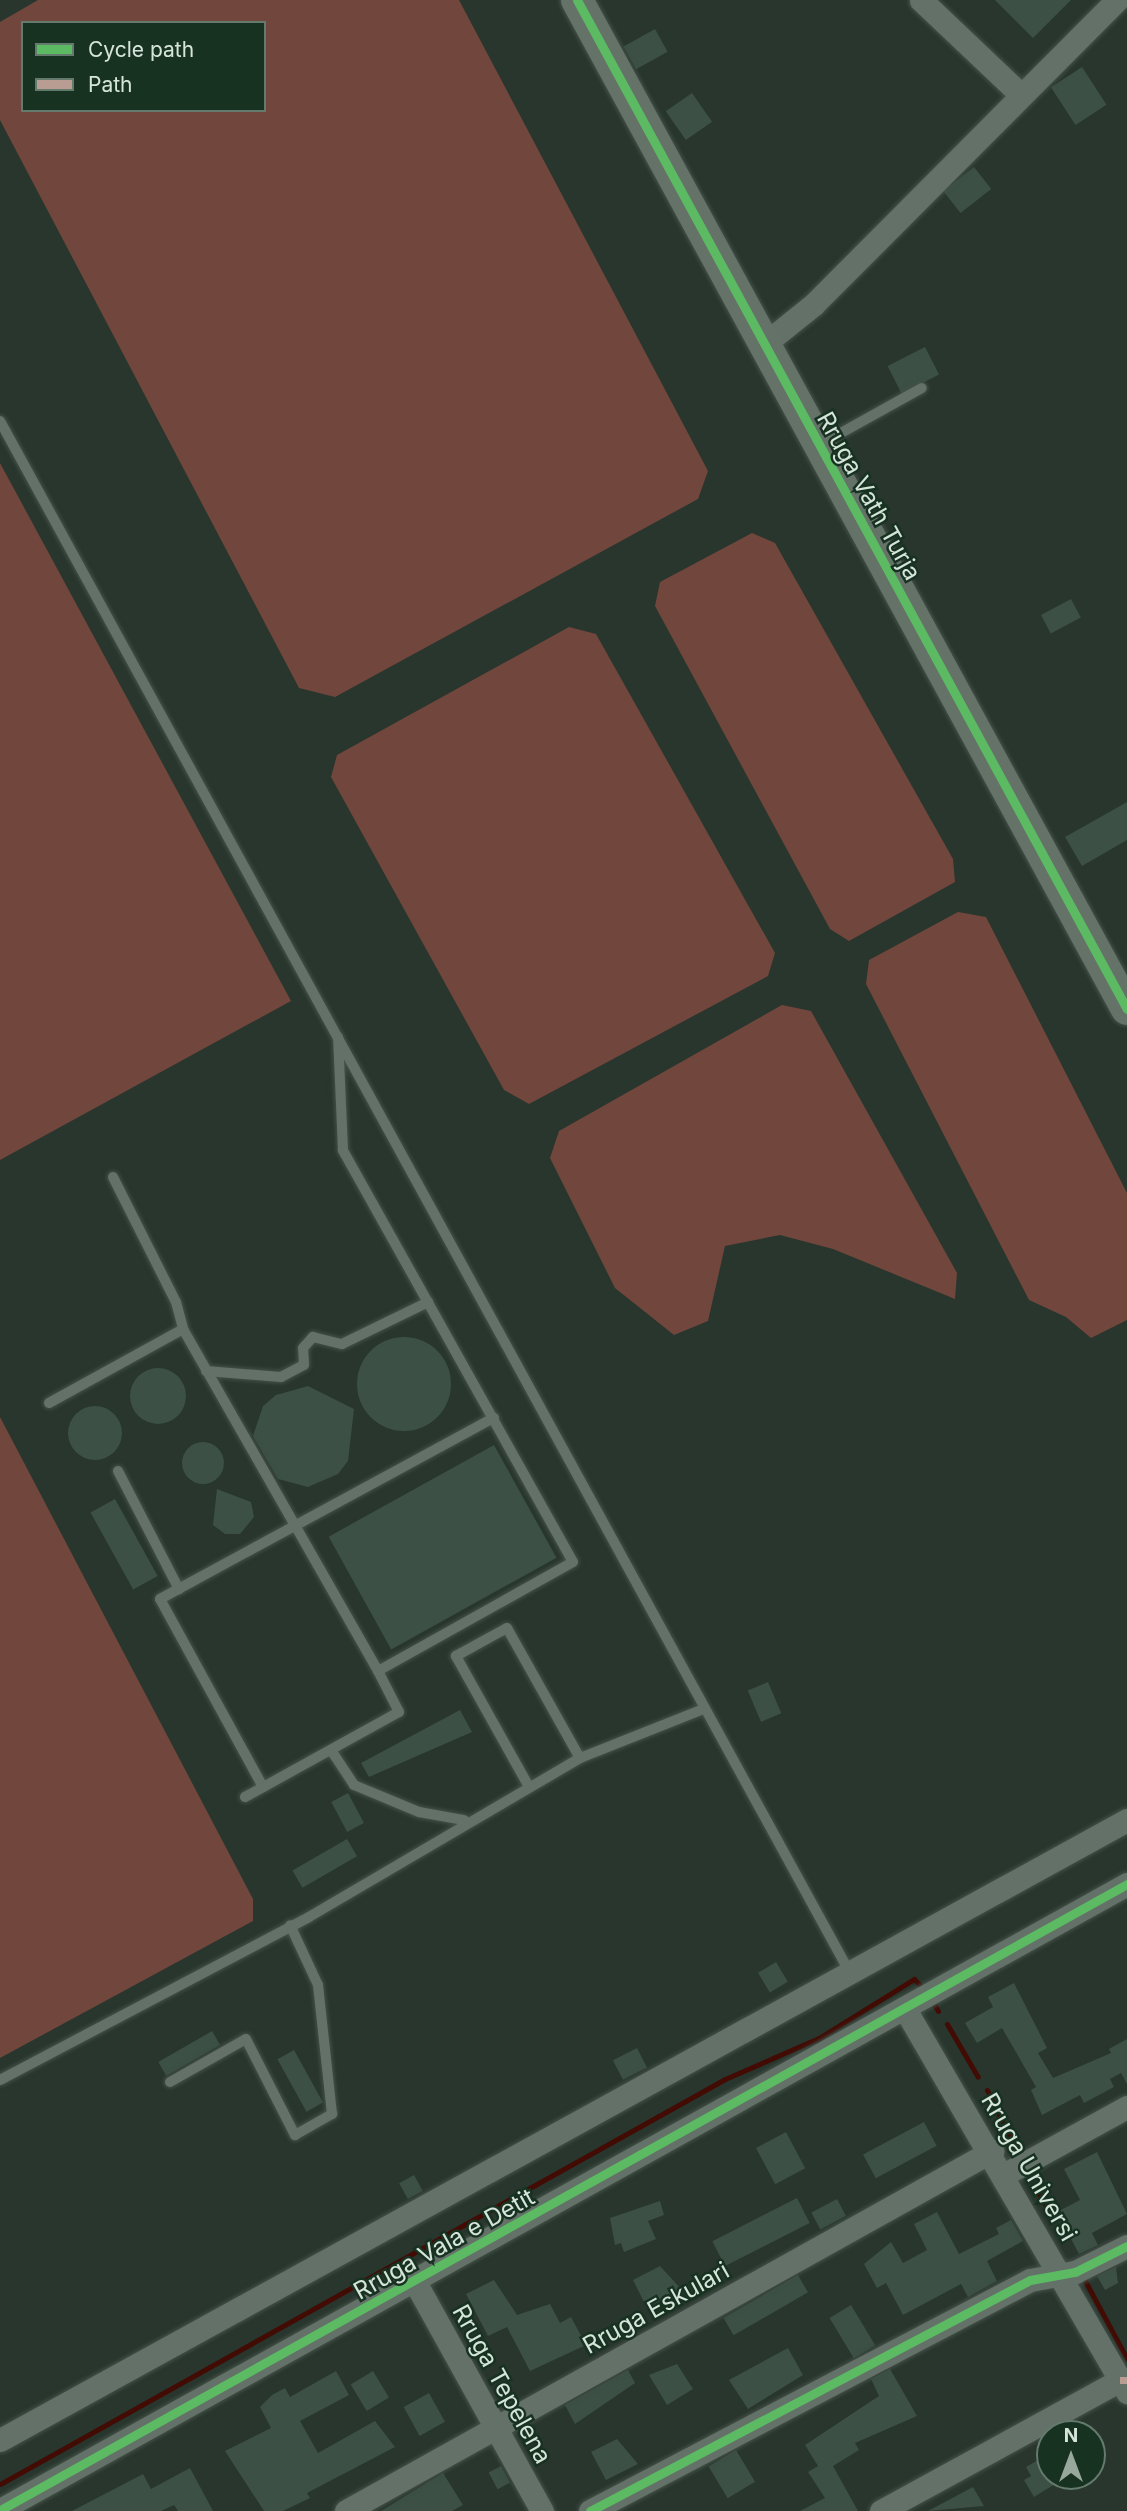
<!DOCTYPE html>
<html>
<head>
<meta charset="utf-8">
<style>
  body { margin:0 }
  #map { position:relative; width:1127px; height:2511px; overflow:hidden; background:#28362d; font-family:Inter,sans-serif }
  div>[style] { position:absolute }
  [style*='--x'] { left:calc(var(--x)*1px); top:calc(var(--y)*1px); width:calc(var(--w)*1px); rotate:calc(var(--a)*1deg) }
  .green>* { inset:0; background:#71463c }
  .stream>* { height:5px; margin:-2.5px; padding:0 2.5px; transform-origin:2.5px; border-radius:2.5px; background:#420b04 }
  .building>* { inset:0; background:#3c5045; transform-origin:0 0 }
  .round { border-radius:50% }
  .roads { filter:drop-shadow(0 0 2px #445149) drop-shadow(0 0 2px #445149) }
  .lane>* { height:10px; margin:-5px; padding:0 5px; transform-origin:5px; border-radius:5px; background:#647169 }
  .street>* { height:23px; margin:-11.5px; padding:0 11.5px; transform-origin:11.5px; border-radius:11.5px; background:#647169 }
  .secondary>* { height:32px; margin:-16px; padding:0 16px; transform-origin:16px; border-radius:16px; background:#647268 }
  .quiet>* { height:7px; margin-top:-3.5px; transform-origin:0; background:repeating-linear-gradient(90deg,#b99d93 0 14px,transparent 0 21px) }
  .cycleway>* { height:9px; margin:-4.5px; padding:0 4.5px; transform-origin:4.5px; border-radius:4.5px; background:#5cba63 }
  span { translate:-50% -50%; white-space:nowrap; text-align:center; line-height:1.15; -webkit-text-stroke:5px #183222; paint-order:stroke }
  .street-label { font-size:24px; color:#d6e5da }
  .legend { position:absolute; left:21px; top:21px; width:245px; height:91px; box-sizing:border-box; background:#183222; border:2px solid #647a6c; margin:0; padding:9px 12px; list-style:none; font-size:21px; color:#d6e5da }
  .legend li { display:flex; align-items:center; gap:14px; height:35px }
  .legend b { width:35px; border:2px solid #647a6c }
  .north { position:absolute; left:1036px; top:2420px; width:70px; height:70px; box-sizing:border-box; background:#183222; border:2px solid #647a6c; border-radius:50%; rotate:0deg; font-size:19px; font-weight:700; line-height:28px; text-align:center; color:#d6e5da }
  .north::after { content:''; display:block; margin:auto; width:24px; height:32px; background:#99a89d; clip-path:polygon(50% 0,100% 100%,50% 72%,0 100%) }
</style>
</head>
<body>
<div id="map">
  <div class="green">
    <i style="clip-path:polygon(evenodd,38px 0,459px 0,708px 471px,698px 499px,335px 697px,299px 688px,0 120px,0 22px,38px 0,23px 23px,264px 23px,264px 110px,23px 110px,23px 23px)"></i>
    <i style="clip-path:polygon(0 463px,291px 1001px,0 1160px)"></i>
    <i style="clip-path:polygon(752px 533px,775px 543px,953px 859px,955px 882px,849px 941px,830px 929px,655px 606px,660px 582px)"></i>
    <i style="clip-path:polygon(569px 627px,596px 634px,775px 953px,768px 976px,529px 1104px,504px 1090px,331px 777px,337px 755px)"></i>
    <i style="clip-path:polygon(958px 912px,986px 917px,1127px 1193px,1127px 1320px,1091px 1338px,1066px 1317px,1029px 1300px,866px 984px,869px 960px)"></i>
    <i style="clip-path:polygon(782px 1005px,811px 1011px,957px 1273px,955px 1299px,833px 1249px,780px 1235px,725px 1246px,708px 1321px,674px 1335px,615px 1288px,550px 1158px,559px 1131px)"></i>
    <i style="clip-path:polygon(0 1417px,253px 1899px,253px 1921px,0 2058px)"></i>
  </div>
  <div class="stream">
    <i style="--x:934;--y:2004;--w:8;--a:60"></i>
    <i style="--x:947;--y:2024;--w:61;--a:59.7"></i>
    <i style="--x:987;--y:2090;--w:73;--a:64.1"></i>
    <i style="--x:1034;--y:2185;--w:32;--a:60"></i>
    <i style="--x:1084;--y:2279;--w:91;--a:61.7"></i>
    <i style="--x:0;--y:2484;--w:830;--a:-29.19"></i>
    <i style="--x:725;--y:2079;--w:103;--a:-23.6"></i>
    <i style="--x:819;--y:2038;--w:112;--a:-31.8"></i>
    <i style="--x:914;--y:1979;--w:8;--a:45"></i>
  </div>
  <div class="building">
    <i style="clip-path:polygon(995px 0,1071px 0,1033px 38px)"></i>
    <i style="left:655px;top:29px;width:26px;height:36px;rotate:61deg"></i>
    <i style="left:1082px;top:67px;width:45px;height:37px;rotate:57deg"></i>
    <i style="left:692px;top:93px;width:35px;height:32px;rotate:55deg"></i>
    <i style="left:974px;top:167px;width:28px;height:39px;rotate:52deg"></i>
    <i style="left:925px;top:347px;width:31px;height:42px;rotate:63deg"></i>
    <i style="left:1071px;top:599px;width:21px;height:34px;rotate:62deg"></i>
    <i style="clip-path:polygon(1127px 802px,1127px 840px,1082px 866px,1065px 837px)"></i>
    <i class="round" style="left:357px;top:1337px;width:94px;height:94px"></i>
    <i class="round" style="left:130px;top:1368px;width:56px;height:56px"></i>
    <i style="clip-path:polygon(308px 1386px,354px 1409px,348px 1461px,338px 1474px,308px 1487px,278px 1479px,253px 1436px,263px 1406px,276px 1395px)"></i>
    <i class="round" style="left:68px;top:1406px;width:54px;height:54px"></i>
    <i class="round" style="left:182px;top:1442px;width:42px;height:42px"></i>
    <i style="left:494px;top:1445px;width:129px;height:189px;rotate:61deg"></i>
    <i style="clip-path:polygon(217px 1489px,251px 1502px,254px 1517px,240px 1534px,225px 1534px,213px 1525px)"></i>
    <i style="left:115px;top:1499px;width:88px;height:28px;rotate:61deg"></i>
    <i style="left:768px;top:1682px;width:34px;height:22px;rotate:67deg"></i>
    <i style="clip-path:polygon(460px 1710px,472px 1732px,369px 1777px,361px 1763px)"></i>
    <i style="left:348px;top:1793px;width:34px;height:19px;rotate:62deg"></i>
    <i style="left:347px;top:1839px;width:20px;height:63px;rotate:60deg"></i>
    <i style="left:776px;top:1962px;width:23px;height:21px;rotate:59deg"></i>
    <i style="clip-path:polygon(1014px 1983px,1047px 2048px,1038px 2053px,1053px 2078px,1111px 2053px,1109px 2049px,1127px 2039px,1127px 2084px,1121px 2073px,1110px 2079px,1114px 2087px,1084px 2103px,1080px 2095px,1042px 2115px,1031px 2090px,1036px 2087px,1002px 2028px,977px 2043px,965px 2023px,993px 2007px,988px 1997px)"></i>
    <i style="left:212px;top:2031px;width:16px;height:62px;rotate:60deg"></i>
    <i style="left:637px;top:2048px;width:22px;height:27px;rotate:63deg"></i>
    <i style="left:294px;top:2050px;width:60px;height:19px;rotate:61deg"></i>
    <i style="left:924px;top:2122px;width:27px;height:69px;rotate:62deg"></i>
    <i style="left:786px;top:2132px;width:41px;height:34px;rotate:62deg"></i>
    <i style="clip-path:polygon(1097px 2152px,1127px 2214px,1092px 2233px,1098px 2245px,1079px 2254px,1057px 2212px,1080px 2200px,1064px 2169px)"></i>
    <i style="left:414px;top:2175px;width:18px;height:17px;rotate:61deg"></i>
    <i style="left:797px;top:2198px;width:28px;height:95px;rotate:63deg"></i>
    <i style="left:837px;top:2199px;width:19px;height:29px;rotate:62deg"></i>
    <i style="clip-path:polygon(660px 2201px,664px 2215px,648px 2221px,656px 2239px,624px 2252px,621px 2243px,615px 2245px,610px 2218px)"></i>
    <i style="clip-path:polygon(937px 2212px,959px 2254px,999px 2234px,996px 2228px,1011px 2220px,1023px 2241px,987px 2261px,997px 2281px,968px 2297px,961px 2284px,903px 2315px,886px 2283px,877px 2288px,864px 2264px,891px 2242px,903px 2263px,927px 2250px,914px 2224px)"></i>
    <i style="clip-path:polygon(660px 2266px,682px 2290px,647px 2308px,633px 2280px)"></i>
    <i style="clip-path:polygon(1116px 2267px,1118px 2283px,1105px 2290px,1097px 2276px)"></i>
    <i style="left:798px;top:2275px;width:20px;height:86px;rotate:60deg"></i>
    <i style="clip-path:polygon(494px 2280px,517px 2315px,550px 2304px,560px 2323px,571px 2317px,586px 2345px,530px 2371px,507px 2327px,488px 2336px,466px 2294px)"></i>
    <i style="left:851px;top:2305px;width:47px;height:25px;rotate:59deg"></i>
    <i style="clip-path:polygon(788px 2348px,803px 2375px,748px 2409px,729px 2380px)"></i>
    <i style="clip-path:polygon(677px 2364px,693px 2389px,667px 2405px,649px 2375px)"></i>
    <i style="clip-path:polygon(890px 2369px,917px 2416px,855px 2443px,859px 2450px,833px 2466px,858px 2511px,800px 2511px,825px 2498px,808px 2472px,818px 2466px,805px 2445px,879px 2396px,871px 2379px)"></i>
    <i style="clip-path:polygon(628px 2370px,635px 2383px,575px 2424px,565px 2405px)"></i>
    <i style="clip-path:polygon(336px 2371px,349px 2395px,300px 2421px,318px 2453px,375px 2421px,395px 2447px,307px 2493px,310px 2498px,283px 2511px,264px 2511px,225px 2451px,271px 2428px,260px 2407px,272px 2395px,285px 2388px,290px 2397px)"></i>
    <i style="left:373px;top:2371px;width:31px;height:26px;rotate:59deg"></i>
    <i style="left:429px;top:2393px;width:33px;height:29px;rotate:61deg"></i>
    <i style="clip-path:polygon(617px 2439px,638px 2464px,606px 2480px,591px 2452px)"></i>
    <i style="left:736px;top:2450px;width:37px;height:32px;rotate:59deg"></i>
    <i style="clip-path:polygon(1040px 2459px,1055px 2484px,1034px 2497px,1024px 2480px,1031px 2476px,1026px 2467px)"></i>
    <i style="left:501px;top:2466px;width:19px;height:14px;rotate:62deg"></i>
    <i style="clip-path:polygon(190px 2468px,213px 2511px,178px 2511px,174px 2505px,161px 2511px,72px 2511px,143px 2474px,151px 2489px)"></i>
    <i style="clip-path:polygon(443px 2473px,463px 2505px,452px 2511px,381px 2511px)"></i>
    <i style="clip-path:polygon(973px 2487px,984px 2506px,928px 2511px)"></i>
  </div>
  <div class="roads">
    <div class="lane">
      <i style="--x:0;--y:421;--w:1767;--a:61.29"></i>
      <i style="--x:823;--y:443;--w:113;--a:-29.1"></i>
      <i style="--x:113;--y:1177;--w:140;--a:63.3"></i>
      <i style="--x:176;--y:1302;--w:28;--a:75"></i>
      <i style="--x:183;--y:1329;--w:394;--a:60.3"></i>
      <i style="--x:378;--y:1671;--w:223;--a:-29.2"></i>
      <i style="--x:573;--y:1562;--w:472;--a:-119.2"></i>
      <i style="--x:343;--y:1150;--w:113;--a:-92.5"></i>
      <i style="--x:206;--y:1371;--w:75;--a:4.6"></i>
      <i style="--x:281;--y:1377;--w:26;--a:-28"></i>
      <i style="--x:304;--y:1365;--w:17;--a:-93"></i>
      <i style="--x:303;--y:1348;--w:15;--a:-48"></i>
      <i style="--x:313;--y:1337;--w:30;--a:14"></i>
      <i style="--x:342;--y:1344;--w:96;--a:-26"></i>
      <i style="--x:49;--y:1403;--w:153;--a:-28.9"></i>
      <i style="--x:118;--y:1471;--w:133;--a:62.7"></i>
      <i style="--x:331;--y:1750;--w:42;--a:56.7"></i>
      <i style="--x:354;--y:1785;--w:70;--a:22.6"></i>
      <i style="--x:419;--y:1812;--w:46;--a:10.1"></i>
      <i style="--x:528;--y:1785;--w:148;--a:-119.2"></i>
      <i style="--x:456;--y:1656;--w:58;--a:-28.8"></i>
      <i style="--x:507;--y:1628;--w:149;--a:60.7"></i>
      <i style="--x:263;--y:1787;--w:214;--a:-118.7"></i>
      <i style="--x:160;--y:1599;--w:380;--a:-28.5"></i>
      <i style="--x:245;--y:1797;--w:176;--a:-28.9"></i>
      <i style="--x:399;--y:1712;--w:46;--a:-117.1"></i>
      <i style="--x:0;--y:2080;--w:349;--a:-27.8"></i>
      <i style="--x:309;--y:1917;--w:314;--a:-30.4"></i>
      <i style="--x:580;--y:1758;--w:133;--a:-21.6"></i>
      <i style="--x:170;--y:2082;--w:87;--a:-29.5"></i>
      <i style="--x:246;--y:2039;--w:108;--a:63"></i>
      <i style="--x:295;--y:2135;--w:43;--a:-29.6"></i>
      <i style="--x:332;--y:2114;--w:130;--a:-96.2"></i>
      <i style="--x:318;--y:1985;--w:66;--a:-115"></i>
    </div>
    <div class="street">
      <i style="--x:921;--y:0;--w:137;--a:43.5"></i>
      <i style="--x:763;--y:345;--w:64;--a:-38.7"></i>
      <i style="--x:813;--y:305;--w:431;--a:-45.1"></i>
      <i style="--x:905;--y:2009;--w:443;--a:59.9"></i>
      <i style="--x:1005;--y:2174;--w:139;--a:-28.8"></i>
      <i style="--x:415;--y:2282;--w:262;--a:61"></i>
      <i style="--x:0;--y:2440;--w:1286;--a:-28.82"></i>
      <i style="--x:0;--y:2510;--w:1289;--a:-29.05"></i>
      <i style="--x:346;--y:2511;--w:740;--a:-29.13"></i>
      <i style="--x:590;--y:2511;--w:497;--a:-27.7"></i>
      <i style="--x:1030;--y:2280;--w:46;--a:-10.1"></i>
      <i style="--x:1075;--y:2272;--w:58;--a:-26.6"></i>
      <i style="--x:881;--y:2511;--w:273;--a:-28.7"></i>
    </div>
    <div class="secondary">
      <i style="--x:577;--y:0;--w:1149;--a:61.41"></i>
    </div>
  </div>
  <div class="quiet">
    <i style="--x:1120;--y:2380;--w:7;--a:0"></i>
  </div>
  <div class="cycleway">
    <i style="--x:577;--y:0;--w:1149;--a:61.41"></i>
    <i style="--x:0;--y:2510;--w:1289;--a:-29.05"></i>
    <i style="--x:590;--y:2511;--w:497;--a:-27.7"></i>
    <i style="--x:1030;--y:2280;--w:46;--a:-10.1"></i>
    <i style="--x:1075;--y:2272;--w:58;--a:-26.6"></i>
  </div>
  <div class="street-label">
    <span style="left:869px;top:496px;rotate:61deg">Rruga Vath Turja</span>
    <span style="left:1029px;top:2167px;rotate:60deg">Rruga Universi</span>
    <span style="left:444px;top:2244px;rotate:-29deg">Rruga Vala e Detit</span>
    <span style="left:656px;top:2308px;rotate:-29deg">Rruga Eskulari</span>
    <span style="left:502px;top:2384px;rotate:61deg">Rruga Tepelena</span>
  </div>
  <ul class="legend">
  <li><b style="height:9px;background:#5cba63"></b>Cycle path</li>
  <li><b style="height:9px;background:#b99d93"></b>Path</li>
  </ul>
  <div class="north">N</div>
</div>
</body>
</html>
